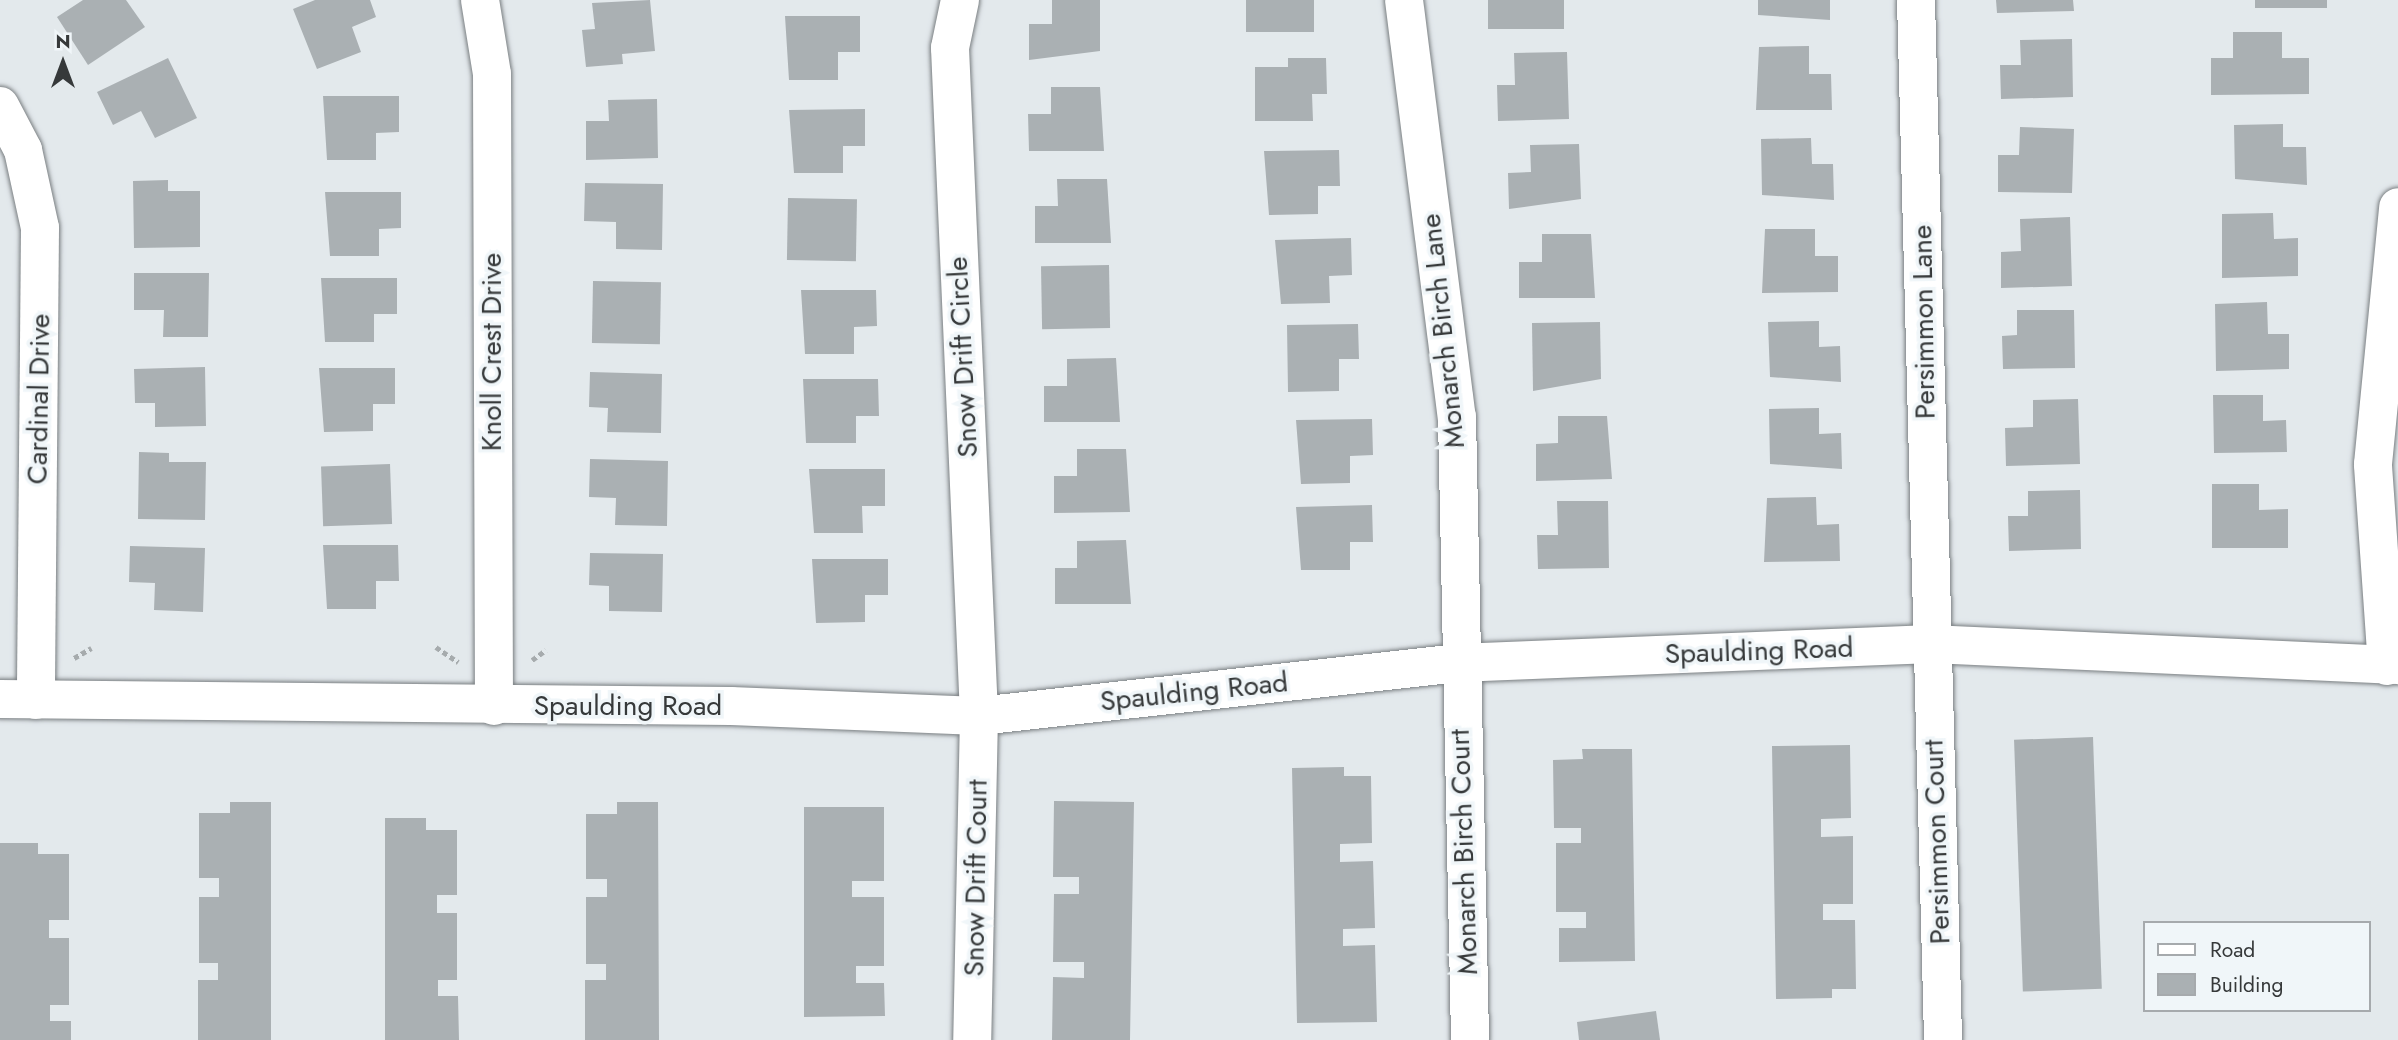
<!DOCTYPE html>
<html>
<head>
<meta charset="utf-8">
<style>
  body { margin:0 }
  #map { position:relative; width:2398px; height:1040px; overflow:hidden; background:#e3e9ec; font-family:Jost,sans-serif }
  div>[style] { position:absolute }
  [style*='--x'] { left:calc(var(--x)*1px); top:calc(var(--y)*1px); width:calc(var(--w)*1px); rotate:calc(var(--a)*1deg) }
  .building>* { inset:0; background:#aab0b3; transform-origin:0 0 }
  .path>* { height:4.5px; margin-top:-2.25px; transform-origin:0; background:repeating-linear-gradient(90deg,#a6abad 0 5px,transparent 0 8.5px) }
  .roads { filter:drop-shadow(0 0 2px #7a7f82) drop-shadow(0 0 2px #7a7f82) }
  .minor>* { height:38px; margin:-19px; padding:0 19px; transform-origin:19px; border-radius:19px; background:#fff }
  span { translate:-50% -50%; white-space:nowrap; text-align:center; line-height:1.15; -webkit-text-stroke:7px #f0f6f9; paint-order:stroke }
  .street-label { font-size:28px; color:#36393a }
  .legend { position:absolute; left:2143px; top:921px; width:228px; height:91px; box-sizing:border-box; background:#f0f6f9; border:2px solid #a6aaad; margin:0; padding:9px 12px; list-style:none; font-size:21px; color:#36393a }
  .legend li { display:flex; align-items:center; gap:14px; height:35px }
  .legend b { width:35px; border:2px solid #a6aaad }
  .north { position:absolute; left:28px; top:28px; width:70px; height:70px; -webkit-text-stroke:5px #f0f6f9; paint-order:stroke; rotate:0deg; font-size:19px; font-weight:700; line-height:28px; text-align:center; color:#36393a }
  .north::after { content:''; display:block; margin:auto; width:24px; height:32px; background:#36393a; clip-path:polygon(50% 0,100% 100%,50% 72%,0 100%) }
</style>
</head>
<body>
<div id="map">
  <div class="building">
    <i style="clip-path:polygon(83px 0,126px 0,145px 27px,88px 65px,57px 17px)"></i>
    <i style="clip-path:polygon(315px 0,370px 0,376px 17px,352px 27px,361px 52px,317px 69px,293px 9px)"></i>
    <i style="clip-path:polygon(650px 0,655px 51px,622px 54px,623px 64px,586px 67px,582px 30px,595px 29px,592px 3px)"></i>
    <i style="clip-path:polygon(1052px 0,1100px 0,1100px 51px,1029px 60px,1029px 24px,1052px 24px)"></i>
    <i style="left:1246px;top:0;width:68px;height:32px"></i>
    <i style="left:1488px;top:0;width:76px;height:29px"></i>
    <i style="clip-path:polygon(1758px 0,1830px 0,1830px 20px,1758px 15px)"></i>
    <i style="clip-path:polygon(1996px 0,2073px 0,2074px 11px,1997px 13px)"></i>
    <i style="left:2255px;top:0;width:72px;height:8px"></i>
    <i style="clip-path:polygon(785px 16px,860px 16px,860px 52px,838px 52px,838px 80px,789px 80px)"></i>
    <i style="clip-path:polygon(2233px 32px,2282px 32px,2282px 58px,2309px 58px,2309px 94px,2211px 95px,2211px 58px,2233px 58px)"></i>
    <i style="clip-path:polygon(2072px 39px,2073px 97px,2001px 99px,2000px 65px,2021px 65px,2020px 40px)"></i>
    <i style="clip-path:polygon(1809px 46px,1809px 74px,1831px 74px,1832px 110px,1756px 110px,1759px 47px)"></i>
    <i style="clip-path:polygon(1567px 52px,1569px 119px,1498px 121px,1497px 85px,1515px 85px,1514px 53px)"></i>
    <i style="clip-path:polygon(168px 58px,197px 118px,155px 138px,141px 111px,113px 125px,97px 92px)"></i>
    <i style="clip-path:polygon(1288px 58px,1326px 58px,1327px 94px,1312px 94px,1313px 121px,1255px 121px,1255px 67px,1288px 67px)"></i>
    <i style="clip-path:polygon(1051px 87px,1100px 87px,1104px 151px,1029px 151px,1028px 114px,1051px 114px)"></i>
    <i style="clip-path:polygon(323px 96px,399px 96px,399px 132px,376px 133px,376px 160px,327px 160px)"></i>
    <i style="clip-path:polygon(657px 99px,658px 158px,586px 160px,586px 121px,609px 121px,608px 100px)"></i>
    <i style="clip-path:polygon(865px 109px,865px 146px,843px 146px,843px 173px,794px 173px,789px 110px)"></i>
    <i style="clip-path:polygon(2283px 124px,2283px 147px,2306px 147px,2307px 185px,2235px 179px,2234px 125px)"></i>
    <i style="clip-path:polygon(2020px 127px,2074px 129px,2072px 193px,1998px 192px,1998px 155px,2019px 155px)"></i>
    <i style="clip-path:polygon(1811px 138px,1812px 164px,1833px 164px,1834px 200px,1762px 195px,1761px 139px)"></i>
    <i style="clip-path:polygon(1579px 144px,1581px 199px,1509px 209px,1508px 173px,1531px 172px,1530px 145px)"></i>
    <i style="clip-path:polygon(1339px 150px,1340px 186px,1318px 186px,1318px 214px,1269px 215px,1264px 151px)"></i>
    <i style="clip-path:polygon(1057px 179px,1107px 179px,1111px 243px,1035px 243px,1035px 206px,1058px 206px)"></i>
    <i style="clip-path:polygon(168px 180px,168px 191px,200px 191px,200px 247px,134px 248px,133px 181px)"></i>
    <i style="clip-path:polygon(585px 183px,663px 184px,662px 250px,616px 249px,616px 222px,584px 221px)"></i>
    <i style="clip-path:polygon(325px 192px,401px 192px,401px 228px,379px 229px,379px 256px,330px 256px)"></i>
    <i style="left:788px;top:198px;width:69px;height:62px;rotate:1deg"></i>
    <i style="clip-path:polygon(2273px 213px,2274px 239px,2298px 238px,2298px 276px,2222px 278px,2222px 214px)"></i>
    <i style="clip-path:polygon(2070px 217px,2072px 286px,2001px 288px,2001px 252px,2021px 251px,2020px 219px)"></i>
    <i style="clip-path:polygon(1765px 229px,1815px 229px,1815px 256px,1838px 256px,1838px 292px,1762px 293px)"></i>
    <i style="clip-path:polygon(1542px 234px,1591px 234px,1595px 298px,1519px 298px,1519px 262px,1542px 262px)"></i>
    <i style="clip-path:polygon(1351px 238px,1352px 275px,1329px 276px,1330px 303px,1281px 304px,1275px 240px)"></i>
    <i style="left:1109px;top:265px;width:63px;height:68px;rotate:89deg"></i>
    <i style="clip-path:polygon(134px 273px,209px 273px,208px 337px,163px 337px,164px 310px,134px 310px)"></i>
    <i style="clip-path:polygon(321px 278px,397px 278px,397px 314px,374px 314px,374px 342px,325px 342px)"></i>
    <i style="left:593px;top:281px;width:68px;height:62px;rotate:1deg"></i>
    <i style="clip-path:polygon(801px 290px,876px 290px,877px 326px,854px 327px,854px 354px,805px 354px)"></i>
    <i style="clip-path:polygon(2267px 302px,2268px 334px,2289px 334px,2289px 369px,2216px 371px,2215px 304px)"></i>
    <i style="clip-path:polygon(2017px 310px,2074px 310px,2075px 368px,2003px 369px,2002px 336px,2017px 335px)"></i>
    <i style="clip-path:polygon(1819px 321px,1819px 347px,1840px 346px,1841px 382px,1770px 377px,1768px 322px)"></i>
    <i style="clip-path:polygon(1600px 322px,1601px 379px,1533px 391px,1532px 323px)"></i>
    <i style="clip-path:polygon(1358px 324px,1359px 359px,1339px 359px,1339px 391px,1288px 392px,1287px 325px)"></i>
    <i style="clip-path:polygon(1116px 358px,1120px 422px,1044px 422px,1044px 386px,1067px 386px,1067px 359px)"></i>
    <i style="clip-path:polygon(205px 367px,206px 426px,155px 427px,155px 403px,135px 403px,134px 369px)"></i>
    <i style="clip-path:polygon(319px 368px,395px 368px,395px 404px,373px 404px,373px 431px,324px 432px)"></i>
    <i style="clip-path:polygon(590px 372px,662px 374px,661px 433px,607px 432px,608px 408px,589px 407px)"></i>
    <i style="clip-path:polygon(803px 379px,878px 379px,879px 416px,856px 416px,856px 443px,806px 443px)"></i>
    <i style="clip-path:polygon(2213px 395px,2263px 395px,2263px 421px,2286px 420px,2287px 452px,2214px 453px)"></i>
    <i style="clip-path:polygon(2078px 399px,2080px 464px,2006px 466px,2005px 428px,2033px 427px,2033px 400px)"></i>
    <i style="clip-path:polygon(1819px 408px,1819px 434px,1841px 433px,1842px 469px,1770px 464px,1769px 409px)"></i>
    <i style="clip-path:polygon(1558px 416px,1607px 416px,1612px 479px,1536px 481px,1536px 444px,1558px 443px)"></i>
    <i style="clip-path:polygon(1372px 419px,1373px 455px,1350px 456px,1350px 483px,1301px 484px,1296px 420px)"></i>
    <i style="clip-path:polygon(1077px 449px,1126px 449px,1130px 512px,1054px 513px,1054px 476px,1077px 476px)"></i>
    <i style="clip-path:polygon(139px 452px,169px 453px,169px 462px,206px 462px,205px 520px,138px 519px)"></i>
    <i style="clip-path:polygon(590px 459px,668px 461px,667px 526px,615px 525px,616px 498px,589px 497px)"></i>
    <i style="left:390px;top:464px;width:60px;height:69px;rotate:88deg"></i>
    <i style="clip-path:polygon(809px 469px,885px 469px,885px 506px,862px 506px,863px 533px,814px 533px)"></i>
    <i style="clip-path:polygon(2212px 484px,2259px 484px,2259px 510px,2288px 509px,2288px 548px,2212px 548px)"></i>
    <i style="clip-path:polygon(2080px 490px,2081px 549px,2009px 551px,2008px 516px,2028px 516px,2028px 491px)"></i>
    <i style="clip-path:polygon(1816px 497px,1817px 525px,1839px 524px,1840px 561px,1764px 562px,1767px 498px)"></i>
    <i style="clip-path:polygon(1557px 501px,1608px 501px,1609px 568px,1538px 569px,1537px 535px,1558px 535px)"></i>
    <i style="clip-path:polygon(1372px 505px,1373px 542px,1350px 542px,1350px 570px,1301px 570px,1296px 507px)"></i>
    <i style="clip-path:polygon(1126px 540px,1131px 604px,1055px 604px,1055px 568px,1077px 568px,1077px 541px)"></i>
    <i style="clip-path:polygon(323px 545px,398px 545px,399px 581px,376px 581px,376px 609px,327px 609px)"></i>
    <i style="clip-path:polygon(130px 546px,205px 548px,203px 612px,154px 610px,155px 583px,129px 582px)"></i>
    <i style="clip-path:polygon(590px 553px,663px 554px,662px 612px,609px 611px,609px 586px,589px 585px)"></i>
    <i style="clip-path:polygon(812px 559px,888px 559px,888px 595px,865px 595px,865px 622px,816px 623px)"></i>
    <i style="left:2093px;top:737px;width:252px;height:79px;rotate:88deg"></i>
    <i style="clip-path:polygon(1850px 745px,1851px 818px,1821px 819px,1821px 837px,1853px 836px,1853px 904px,1823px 904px,1823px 920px,1855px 920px,1856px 989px,1832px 989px,1832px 998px,1776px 999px,1772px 746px)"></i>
    <i style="clip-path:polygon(1582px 749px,1632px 749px,1635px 961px,1559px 962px,1559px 928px,1586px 928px,1586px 912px,1556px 912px,1556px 843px,1581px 843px,1581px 828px,1554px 828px,1553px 760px,1583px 759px)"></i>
    <i style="clip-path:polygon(1344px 767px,1344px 776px,1371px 776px,1372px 843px,1340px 844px,1340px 862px,1373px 861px,1375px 928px,1343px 929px,1343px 946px,1375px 945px,1377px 1022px,1297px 1023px,1292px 768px)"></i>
    <i style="clip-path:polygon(1054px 801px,1134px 802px,1130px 1040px,1052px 1040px,1053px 977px,1084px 978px,1084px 962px,1053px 962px,1054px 894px,1079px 894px,1079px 877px,1053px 877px)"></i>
    <i style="clip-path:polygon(230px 802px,271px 802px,271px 1040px,198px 1040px,198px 980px,218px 980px,218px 963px,199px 963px,199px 897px,219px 897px,219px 878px,199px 878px,199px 813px,230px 813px)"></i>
    <i style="clip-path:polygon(617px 802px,658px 802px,659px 1040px,585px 1040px,585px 980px,606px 980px,606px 964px,586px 964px,586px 897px,607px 897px,607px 879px,586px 879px,586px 814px,617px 814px)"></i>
    <i style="clip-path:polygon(804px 807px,884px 807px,884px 881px,852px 881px,852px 897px,884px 897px,884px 966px,856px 966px,856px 983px,884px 983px,885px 1016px,804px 1017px)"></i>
    <i style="clip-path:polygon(385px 818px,426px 818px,426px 830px,457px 830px,457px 895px,437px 895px,437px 913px,457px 913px,457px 980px,438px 980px,438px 996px,458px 996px,459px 1040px,385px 1040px)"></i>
    <i style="clip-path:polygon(0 843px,38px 843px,38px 854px,69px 854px,69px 920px,49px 920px,49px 938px,69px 938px,69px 1005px,50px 1005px,50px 1021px,71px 1021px,71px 1040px,0 1040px)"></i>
    <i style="clip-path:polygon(1656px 1011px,1660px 1040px,1579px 1040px,1577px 1022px)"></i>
  </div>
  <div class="path">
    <i style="--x:436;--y:647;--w:27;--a:34"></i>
    <i style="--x:74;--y:658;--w:20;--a:-30"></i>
    <i style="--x:532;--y:660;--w:17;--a:-36"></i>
  </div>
  <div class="roads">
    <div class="minor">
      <i style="--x:480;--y:0;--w:75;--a:80.8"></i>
      <i style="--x:492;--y:74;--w:632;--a:89.82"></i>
      <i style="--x:960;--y:0;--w:49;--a:101.8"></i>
      <i style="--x:950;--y:48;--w:669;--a:87.51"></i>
      <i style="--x:979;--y:716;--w:324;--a:91.2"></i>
      <i style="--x:1404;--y:0;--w:420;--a:82.8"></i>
      <i style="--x:1457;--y:417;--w:623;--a:88.8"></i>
      <i style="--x:1916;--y:0;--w:1040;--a:88.51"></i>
      <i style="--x:0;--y:106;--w:50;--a:62.4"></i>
      <i style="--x:23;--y:150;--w:80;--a:77.7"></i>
      <i style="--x:40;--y:228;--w:472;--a:90.5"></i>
      <i style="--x:2387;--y:666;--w:202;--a:-94"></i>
      <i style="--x:2373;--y:464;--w:258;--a:-84.4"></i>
      <i style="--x:0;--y:699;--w:731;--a:0.55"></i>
      <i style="--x:731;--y:706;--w:248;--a:2.3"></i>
      <i style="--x:979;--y:716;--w:481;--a:-6.3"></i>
      <i style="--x:1457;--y:663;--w:475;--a:-2.3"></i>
      <i style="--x:1932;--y:644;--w:466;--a:2.6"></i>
    </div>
  </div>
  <div class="street-label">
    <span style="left:1924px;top:322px;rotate:-91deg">Persimmon Lane</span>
    <span style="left:1443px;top:331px;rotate:-96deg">Monarch Birch Lane</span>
    <span style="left:492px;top:352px;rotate:-90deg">Knoll Crest Drive</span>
    <span style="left:963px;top:357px;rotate:-93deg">Snow Drift Circle</span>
    <span style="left:39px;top:399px;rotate:-89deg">Cardinal Drive</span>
    <span style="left:1759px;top:651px;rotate:-2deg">Spaulding Road</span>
    <span style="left:1194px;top:692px;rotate:-6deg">Spaulding Road</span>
    <span style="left:628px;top:706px">Spaulding Road</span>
    <span style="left:1937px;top:842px;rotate:-92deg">Persimmon Court</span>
    <span style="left:1464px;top:852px;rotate:-92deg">Monarch Birch Court</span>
    <span style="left:976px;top:878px;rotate:-89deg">Snow Drift Court</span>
  </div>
  <ul class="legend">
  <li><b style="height:9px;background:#fff"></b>Road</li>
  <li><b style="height:19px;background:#aab0b3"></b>Building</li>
  </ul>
  <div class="north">N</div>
</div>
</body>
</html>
